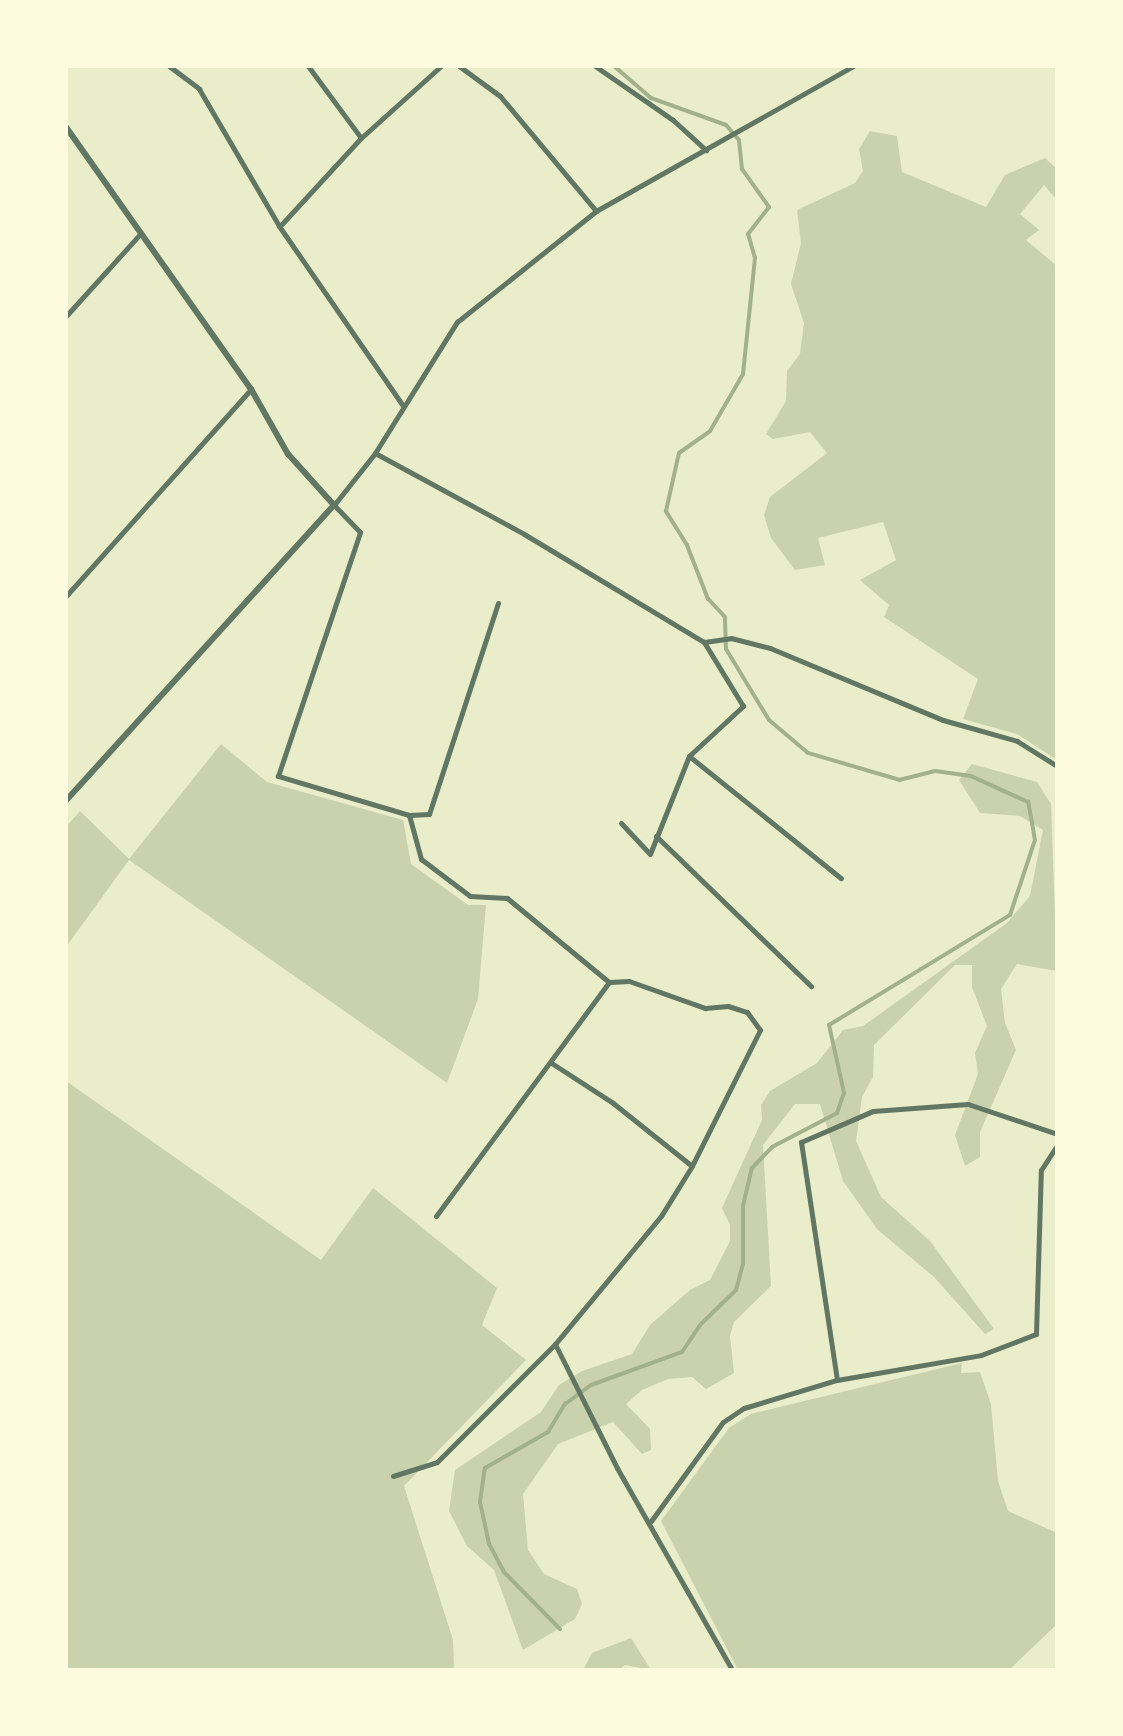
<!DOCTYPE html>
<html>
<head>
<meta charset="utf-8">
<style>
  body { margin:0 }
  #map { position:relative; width:1123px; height:1736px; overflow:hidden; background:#e9edc9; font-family:"Alegreya Sans",sans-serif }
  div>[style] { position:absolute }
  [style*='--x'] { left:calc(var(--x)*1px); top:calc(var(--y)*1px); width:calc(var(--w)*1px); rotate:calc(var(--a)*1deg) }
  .green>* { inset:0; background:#cad2ad }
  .stream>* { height:4px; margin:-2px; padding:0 2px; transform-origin:2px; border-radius:2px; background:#a3b18a }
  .minor>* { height:5px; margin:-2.5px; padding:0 2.5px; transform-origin:2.5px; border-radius:2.5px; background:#617663 }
  .tertiary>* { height:6px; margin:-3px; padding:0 3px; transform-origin:3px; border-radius:3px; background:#617663 }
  span { translate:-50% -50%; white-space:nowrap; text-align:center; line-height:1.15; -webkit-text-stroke:6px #fefae0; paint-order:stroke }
  .frame { position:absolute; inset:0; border:68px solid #fefae0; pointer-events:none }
</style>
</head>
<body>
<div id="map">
  <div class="green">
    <i style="clip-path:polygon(870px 131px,897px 136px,902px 172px,986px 207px,1005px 175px,1045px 158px,1057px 169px,1057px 200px,1044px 185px,1020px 214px,1039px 230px,1026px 240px,1057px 266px,1057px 760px,1017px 734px,963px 719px,978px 679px,884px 617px,889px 605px,860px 580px,896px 560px,883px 522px,818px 538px,825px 565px,795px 570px,771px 538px,764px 515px,770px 497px,827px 453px,810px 432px,773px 439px,766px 434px,786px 401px,787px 371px,800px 354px,804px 323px,791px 284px,801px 243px,797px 210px,855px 183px,863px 171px,859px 149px)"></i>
    <i style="clip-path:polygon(221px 744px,267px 782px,403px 820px,411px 864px,468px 905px,486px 905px,478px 999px,447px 1083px,129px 860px,66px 947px,66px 827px,80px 811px,129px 859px)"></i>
    <i style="clip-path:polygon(972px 764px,1037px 782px,1051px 804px,1057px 971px,1017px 964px,1001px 989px,1005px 1023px,1016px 1050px,980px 1132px,980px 1157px,965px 1166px,955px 1135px,978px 1074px,975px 1053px,987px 1026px,972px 987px,972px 965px,955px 965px,874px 1045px,873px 1077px,862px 1097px,856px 1141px,881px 1197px,930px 1241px,994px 1329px,985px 1334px,934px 1277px,877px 1229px,843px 1181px,820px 1104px,795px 1104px,763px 1145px,771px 1286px,734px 1322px,730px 1336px,734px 1373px,706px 1389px,692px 1377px,668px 1379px,642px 1390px,626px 1404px,650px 1429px,651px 1450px,642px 1454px,613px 1422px,558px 1444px,523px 1494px,528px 1550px,544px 1574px,577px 1589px,582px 1604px,575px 1619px,523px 1650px,494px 1570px,467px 1546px,449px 1511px,455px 1470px,541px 1412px,559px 1385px,582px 1371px,632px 1354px,650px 1325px,690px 1290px,710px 1280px,730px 1241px,730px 1225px,722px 1208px,762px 1120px,761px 1105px,770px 1091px,817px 1063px,843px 1030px,863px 1026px,1007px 923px,1030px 896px,1043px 830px,1020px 816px,980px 813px,959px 780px)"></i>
    <i style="clip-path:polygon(66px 1081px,321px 1260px,373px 1188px,497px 1288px,482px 1325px,526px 1360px,404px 1486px,453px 1640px,454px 1670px,66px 1670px)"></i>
    <i style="clip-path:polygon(962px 1363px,961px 1373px,980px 1372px,991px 1404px,998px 1481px,1008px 1511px,1057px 1533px,1055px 1626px,1009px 1670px,738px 1670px,661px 1521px,729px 1428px,751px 1414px)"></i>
    <i style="clip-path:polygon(631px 1638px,651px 1670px,625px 1665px,619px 1670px,583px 1670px,592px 1653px)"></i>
  </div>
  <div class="stream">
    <i style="--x:560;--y:1629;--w:80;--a:-134.5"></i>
    <i style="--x:504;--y:1572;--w:32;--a:-118"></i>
    <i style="--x:489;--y:1544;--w:43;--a:-102.1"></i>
    <i style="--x:480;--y:1502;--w:34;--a:-82"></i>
    <i style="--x:485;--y:1468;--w:73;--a:-29.7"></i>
    <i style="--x:548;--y:1432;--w:33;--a:-59"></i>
    <i style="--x:565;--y:1404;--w:32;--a:-36"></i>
    <i style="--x:591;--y:1385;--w:97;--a:-19.9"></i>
    <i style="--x:682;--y:1352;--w:32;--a:-56"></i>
    <i style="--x:700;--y:1325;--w:50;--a:-44.2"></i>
    <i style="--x:736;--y:1290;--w:27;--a:-75"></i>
    <i style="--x:743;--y:1264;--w:58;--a:-90"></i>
    <i style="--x:743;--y:1206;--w:39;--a:-77"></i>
    <i style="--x:752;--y:1168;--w:29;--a:-46"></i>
    <i style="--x:772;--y:1147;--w:73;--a:-27.6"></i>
    <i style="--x:837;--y:1113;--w:21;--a:-71"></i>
    <i style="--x:844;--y:1093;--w:70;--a:-102.4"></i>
    <i style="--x:829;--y:1025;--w:212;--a:-31.3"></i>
    <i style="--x:1010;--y:915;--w:79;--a:-71.6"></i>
    <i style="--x:1035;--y:840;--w:39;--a:-100"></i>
    <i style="--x:1028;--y:802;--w:63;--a:-155.5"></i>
    <i style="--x:971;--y:776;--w:36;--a:-172"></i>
    <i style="--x:935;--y:771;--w:36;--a:166"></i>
    <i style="--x:900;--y:780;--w:96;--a:-163.6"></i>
    <i style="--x:808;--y:753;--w:51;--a:-139.8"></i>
    <i style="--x:769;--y:720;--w:83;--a:-121.2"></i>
    <i style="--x:726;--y:649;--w:32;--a:-92"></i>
    <i style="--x:725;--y:617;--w:25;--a:-133"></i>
    <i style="--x:708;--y:599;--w:58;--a:-111.3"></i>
    <i style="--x:687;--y:545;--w:40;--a:-122"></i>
    <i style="--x:666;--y:511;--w:59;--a:-77.4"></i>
    <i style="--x:679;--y:453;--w:38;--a:-35"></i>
    <i style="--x:710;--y:431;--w:66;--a:-59.9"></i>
    <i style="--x:743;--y:374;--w:117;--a:-84.1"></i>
    <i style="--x:755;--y:258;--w:25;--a:-106"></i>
    <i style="--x:748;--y:234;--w:34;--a:-52"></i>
    <i style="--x:769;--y:207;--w:47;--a:-125.4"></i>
    <i style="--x:742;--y:169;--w:29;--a:-96"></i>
    <i style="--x:739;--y:140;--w:20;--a:-131"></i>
    <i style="--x:726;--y:125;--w:80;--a:-160.2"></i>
    <i style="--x:651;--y:98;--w:49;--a:-139.1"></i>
  </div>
  <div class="minor">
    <i style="--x:169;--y:66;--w:38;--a:37"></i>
    <i style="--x:199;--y:89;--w:159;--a:59.7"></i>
    <i style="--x:279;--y:226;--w:219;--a:55.4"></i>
    <i style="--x:308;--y:66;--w:89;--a:53.6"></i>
    <i style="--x:459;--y:66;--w:51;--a:36.2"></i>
    <i style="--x:500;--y:96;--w:150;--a:50.1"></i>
    <i style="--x:595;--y:66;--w:95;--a:34.7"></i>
    <i style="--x:673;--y:120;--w:45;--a:42.3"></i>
    <i style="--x:280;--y:226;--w:120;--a:-47.4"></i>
    <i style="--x:361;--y:138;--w:108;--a:-42"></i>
    <i style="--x:66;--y:316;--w:112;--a:-47.9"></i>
    <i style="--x:375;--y:453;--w:170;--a:28.5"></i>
    <i style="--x:524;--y:534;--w:210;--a:31"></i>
    <i style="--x:704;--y:642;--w:27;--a:-8"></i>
    <i style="--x:731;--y:638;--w:40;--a:14.4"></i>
    <i style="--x:770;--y:648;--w:187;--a:22.6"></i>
    <i style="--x:943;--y:720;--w:77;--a:15.8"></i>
    <i style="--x:1017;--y:741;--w:47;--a:32"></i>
    <i style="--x:66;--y:596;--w:278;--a:-48.2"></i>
    <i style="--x:498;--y:603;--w:222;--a:108.1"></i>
    <i style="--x:429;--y:814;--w:20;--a:177"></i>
    <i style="--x:409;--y:815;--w:137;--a:-163.4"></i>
    <i style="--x:278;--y:776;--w:257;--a:-71.4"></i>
    <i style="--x:360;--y:532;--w:37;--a:-134"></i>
    <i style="--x:334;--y:505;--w:66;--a:-51.7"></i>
    <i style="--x:375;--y:453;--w:155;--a:-58"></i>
    <i style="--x:457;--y:322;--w:178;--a:-38.6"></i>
    <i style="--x:596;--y:211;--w:295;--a:-29.4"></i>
    <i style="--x:689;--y:756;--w:195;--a:38.8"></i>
    <i style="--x:409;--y:815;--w:46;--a:74.7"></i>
    <i style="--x:421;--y:859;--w:61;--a:37.1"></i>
    <i style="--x:470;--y:896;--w:37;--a:3"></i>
    <i style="--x:507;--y:898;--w:132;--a:39.5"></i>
    <i style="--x:609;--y:982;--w:20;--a:-3"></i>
    <i style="--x:629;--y:981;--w:81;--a:19.6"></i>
    <i style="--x:705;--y:1008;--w:23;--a:-5"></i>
    <i style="--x:728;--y:1006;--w:20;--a:18"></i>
    <i style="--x:747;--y:1012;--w:22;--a:54"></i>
    <i style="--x:760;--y:1030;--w:152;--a:116.6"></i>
    <i style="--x:692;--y:1166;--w:59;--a:121.8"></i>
    <i style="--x:661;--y:1216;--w:166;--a:129.6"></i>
    <i style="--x:621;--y:823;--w:42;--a:46.9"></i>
    <i style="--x:650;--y:854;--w:105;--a:-68.3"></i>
    <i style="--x:689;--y:756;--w:74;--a:-42.8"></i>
    <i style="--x:743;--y:706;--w:75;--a:-121.4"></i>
    <i style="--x:656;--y:836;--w:216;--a:44.1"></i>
    <i style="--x:553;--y:1064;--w:72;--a:33"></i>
    <i style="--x:613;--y:1103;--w:101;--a:38.6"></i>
    <i style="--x:436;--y:1216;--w:291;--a:-53.5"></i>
    <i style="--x:837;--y:1380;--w:241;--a:-98.6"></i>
    <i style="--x:801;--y:1142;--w:78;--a:-23.3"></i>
    <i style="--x:873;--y:1111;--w:95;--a:-4.2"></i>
    <i style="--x:968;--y:1104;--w:94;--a:18.6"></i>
    <i style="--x:393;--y:1476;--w:46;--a:-17.7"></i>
    <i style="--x:437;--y:1462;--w:167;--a:-45"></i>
    <i style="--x:555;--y:1344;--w:139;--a:63.4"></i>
    <i style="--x:617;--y:1468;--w:232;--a:60.3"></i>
    <i style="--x:651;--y:1521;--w:122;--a:-54"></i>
    <i style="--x:723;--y:1422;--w:25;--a:-34"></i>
    <i style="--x:744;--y:1408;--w:97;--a:-16.8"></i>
    <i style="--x:837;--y:1380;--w:146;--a:-9.8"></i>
    <i style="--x:981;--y:1355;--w:59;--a:-20.9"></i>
    <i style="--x:1036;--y:1334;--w:164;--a:-88.3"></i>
    <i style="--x:1041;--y:1170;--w:30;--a:-57"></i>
  </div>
  <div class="tertiary">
    <i style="--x:66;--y:127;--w:321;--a:54.8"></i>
    <i style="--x:251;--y:389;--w:75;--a:60.4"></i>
    <i style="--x:288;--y:454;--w:69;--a:48"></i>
    <i style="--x:334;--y:505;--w:399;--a:132.2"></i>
  </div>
  <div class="frame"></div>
</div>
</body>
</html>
